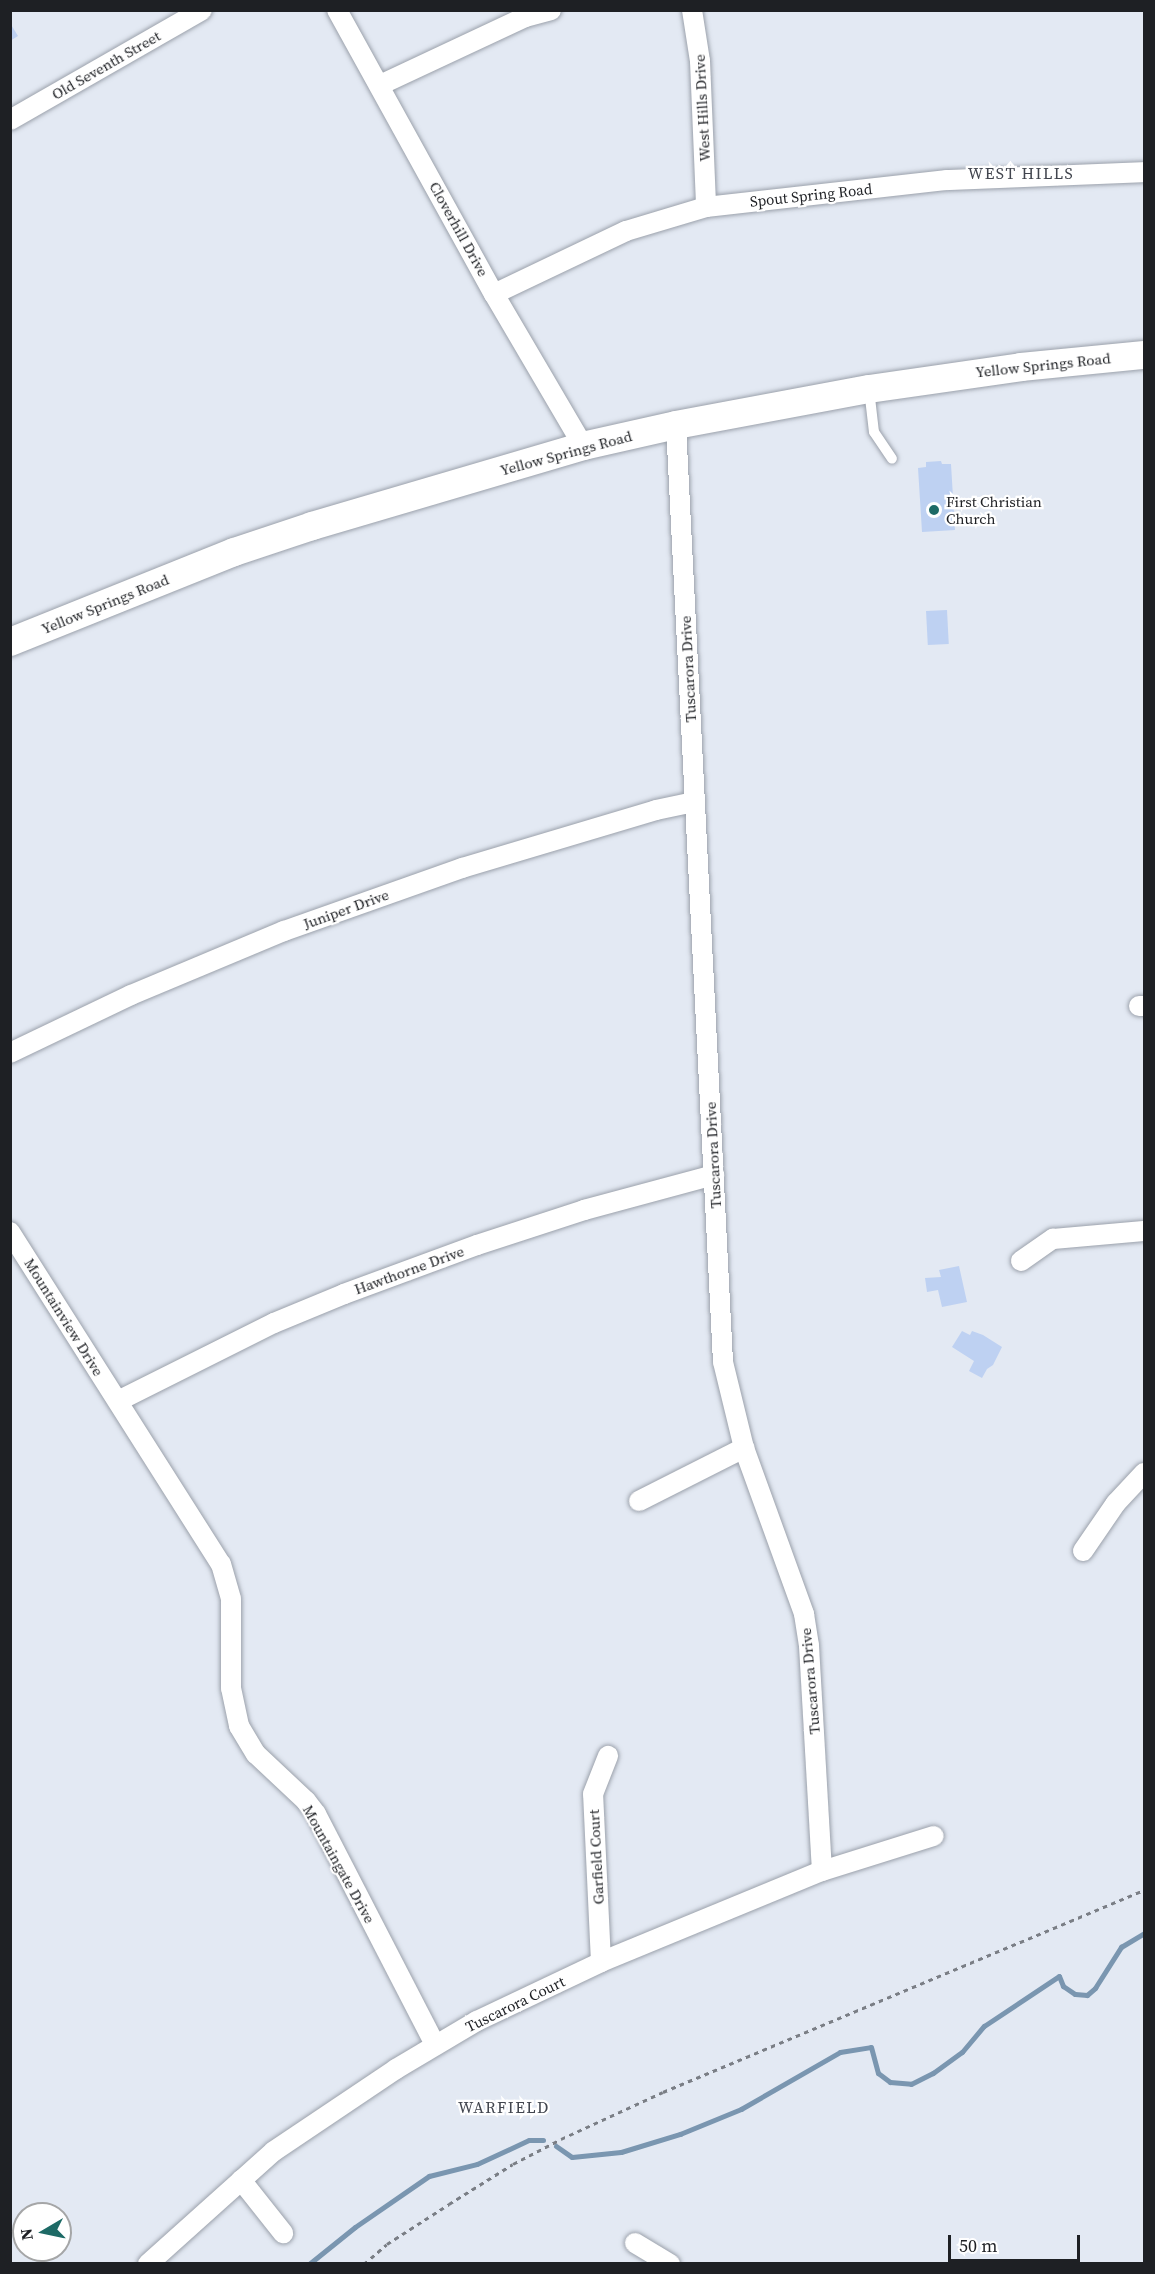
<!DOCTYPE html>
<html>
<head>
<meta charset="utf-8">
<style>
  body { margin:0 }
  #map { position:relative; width:1155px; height:2274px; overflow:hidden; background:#e3e9f3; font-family:"Source Serif 4",serif }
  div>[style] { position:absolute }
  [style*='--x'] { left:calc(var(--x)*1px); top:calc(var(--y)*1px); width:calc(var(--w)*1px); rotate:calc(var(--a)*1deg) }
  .stream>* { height:5px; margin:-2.5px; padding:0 2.5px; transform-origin:2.5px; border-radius:2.5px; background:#7a96b0 }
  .building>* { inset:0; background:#bed1f2; transform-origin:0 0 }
  .path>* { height:3px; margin-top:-1.5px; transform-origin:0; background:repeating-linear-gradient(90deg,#7a7e85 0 4.5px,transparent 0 9px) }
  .roads { filter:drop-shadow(0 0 2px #9ba1ab) drop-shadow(0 0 2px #9ba1ab) }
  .lane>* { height:10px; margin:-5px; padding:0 5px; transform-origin:5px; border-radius:5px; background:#fff }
  .street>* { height:20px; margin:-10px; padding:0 10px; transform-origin:10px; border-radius:10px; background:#fff }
  .secondary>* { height:28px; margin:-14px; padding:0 14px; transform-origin:14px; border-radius:14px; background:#fff }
  .dots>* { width:16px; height:16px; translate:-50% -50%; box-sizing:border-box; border:3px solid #fff; border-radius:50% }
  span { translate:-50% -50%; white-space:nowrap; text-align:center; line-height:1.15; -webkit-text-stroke:4.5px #fff; paint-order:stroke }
  .street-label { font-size:15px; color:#1e2024 }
  .poi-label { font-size:15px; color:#1e2024 }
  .left { translate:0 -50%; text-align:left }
  .neighbourhood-label { font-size:16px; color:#41454e; letter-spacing:1.5px }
  .frame { position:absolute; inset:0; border:12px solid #1e2024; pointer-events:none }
  .north { position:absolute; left:12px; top:2202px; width:60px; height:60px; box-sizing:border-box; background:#fff; border:2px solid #a5a6a7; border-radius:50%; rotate:261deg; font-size:16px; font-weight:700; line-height:24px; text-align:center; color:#1e2024 }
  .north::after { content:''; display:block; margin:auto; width:21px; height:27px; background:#1d6a66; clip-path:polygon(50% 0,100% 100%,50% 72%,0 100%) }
  .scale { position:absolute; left:948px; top:2235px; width:132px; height:27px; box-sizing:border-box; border:3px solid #1e2024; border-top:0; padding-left:8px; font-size:18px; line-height:21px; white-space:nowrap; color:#1e2024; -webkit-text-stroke:4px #fff; paint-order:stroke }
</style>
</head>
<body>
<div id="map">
  <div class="stream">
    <i style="--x:556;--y:2146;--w:19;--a:35"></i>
    <i style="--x:572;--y:2157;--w:49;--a:-5.8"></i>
    <i style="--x:621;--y:2152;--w:62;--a:-17"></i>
    <i style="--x:680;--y:2134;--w:66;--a:-22.3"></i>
    <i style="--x:741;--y:2109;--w:114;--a:-29.9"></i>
    <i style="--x:840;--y:2052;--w:31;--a:-9"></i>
    <i style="--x:871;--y:2047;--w:27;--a:75"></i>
    <i style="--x:878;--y:2073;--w:15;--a:37"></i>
    <i style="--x:890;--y:2082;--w:21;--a:5"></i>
    <i style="--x:911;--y:2084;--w:25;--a:-27"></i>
    <i style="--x:933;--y:2073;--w:36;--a:-36"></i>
    <i style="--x:962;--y:2052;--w:34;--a:-50"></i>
    <i style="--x:984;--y:2026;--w:90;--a:-33.7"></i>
    <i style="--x:1059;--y:1976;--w:11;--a:68"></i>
    <i style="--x:1063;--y:1986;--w:14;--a:34"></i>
    <i style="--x:1075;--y:1994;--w:12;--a:5"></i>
    <i style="--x:1087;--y:1995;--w:11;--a:-41"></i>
    <i style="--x:1095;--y:1988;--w:49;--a:-57.6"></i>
    <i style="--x:1121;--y:1947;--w:27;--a:-31"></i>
    <i style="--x:309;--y:2264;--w:59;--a:-38.8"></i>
    <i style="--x:355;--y:2227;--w:90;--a:-34.6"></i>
    <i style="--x:429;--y:2176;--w:49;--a:-14"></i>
    <i style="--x:477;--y:2164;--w:57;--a:-24.8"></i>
    <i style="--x:529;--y:2140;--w:14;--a:0"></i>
  </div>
  <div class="building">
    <i style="clip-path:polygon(10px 23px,18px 36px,10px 41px)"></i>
    <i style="clip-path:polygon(941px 461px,942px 464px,951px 464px,955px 530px,922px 532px,918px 468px,926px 467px,926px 462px)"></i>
    <i style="left:947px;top:610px;width:34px;height:21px;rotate:87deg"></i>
    <i style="clip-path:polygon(959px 1266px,967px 1302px,942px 1307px,938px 1290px,927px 1292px,925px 1278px,941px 1277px,939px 1270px)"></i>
    <i style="clip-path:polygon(962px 1331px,970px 1335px,972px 1331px,983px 1335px,1002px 1347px,993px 1365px,987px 1369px,982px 1378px,969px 1371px,974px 1361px,952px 1347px)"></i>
  </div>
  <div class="path">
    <i style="--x:364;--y:2264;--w:30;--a:-41"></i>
    <i style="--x:387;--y:2244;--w:74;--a:-32.8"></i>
    <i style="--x:449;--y:2204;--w:75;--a:-32"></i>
    <i style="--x:513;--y:2164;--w:54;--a:-27.5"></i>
    <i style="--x:561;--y:2139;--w:112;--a:-24.7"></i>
    <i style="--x:663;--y:2092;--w:522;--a:-22.78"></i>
  </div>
  <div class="roads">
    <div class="lane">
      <i style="--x:869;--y:389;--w:43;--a:83.4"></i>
      <i style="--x:874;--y:432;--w:32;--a:56"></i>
    </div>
    <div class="street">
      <i style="--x:337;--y:10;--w:325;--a:61.1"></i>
      <i style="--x:494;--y:294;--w:176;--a:59.6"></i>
      <i style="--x:692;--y:10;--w:52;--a:81.1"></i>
      <i style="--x:700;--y:61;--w:146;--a:87.6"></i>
      <i style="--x:380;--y:85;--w:160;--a:-25.1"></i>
      <i style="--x:525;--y:17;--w:27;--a:-15"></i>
      <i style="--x:10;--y:120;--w:221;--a:-29.8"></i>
      <i style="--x:494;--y:294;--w:146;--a:-25.5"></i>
      <i style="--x:626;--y:231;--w:84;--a:-16.7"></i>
      <i style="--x:706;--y:207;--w:243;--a:-6.4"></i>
      <i style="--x:947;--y:180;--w:197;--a:-2.3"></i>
      <i style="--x:676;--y:425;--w:938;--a:87.13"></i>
      <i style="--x:723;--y:1362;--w:89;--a:76.3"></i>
      <i style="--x:744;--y:1448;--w:177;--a:70.1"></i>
      <i style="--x:804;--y:1614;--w:32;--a:81"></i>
      <i style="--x:809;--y:1646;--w:225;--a:86.7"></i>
      <i style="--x:1139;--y:1006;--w:5;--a:0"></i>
      <i style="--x:10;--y:1053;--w:134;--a:-25.6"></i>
      <i style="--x:131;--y:995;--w:166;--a:-22.7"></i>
      <i style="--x:284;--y:931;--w:189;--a:-19.5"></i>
      <i style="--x:462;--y:868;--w:202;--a:-16.6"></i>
      <i style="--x:656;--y:810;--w:40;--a:-12"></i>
      <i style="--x:10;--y:1232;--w:393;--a:57.6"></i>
      <i style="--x:221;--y:1564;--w:36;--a:74"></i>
      <i style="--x:231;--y:1599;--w:89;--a:90"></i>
      <i style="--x:231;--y:1688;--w:39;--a:78"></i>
      <i style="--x:239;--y:1726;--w:33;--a:59"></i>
      <i style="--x:256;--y:1754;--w:69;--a:43.2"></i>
      <i style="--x:306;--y:1801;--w:16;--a:52"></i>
      <i style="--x:316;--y:1814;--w:260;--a:62.7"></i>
      <i style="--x:1021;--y:1261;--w:39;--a:-35"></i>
      <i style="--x:1053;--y:1239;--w:91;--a:-5"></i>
      <i style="--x:118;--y:1401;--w:174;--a:-26.6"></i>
      <i style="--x:274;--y:1323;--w:76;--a:-22.5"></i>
      <i style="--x:344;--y:1294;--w:142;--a:-20.2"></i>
      <i style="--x:477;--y:1245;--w:113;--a:-18.1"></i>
      <i style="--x:584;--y:1210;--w:135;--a:-15.1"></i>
      <i style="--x:639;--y:1501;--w:118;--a:-26.8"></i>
      <i style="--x:1083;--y:1551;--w:58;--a:-55.5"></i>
      <i style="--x:1116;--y:1503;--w:41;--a:-47"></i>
      <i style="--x:601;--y:1962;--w:168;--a:-92.7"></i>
      <i style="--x:593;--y:1794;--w:41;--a:-68.5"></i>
      <i style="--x:241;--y:2180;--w:68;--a:51.6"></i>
      <i style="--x:635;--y:2243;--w:41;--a:31"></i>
      <i style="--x:148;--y:2264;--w:169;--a:-41.9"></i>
      <i style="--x:274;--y:2151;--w:147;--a:-33.9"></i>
      <i style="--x:396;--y:2069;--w:94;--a:-30.7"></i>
      <i style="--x:477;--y:2021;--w:137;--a:-25.4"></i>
      <i style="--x:601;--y:1962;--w:239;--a:-22.4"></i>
      <i style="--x:822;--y:1871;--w:117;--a:-17.4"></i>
    </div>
    <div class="secondary">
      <i style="--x:10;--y:642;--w:241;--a:-21.9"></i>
      <i style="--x:234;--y:552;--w:82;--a:-18.4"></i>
      <i style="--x:312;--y:526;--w:283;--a:-16.4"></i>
      <i style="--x:583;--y:446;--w:95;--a:-12.7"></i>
      <i style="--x:676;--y:425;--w:196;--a:-10.6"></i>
      <i style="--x:869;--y:389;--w:154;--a:-8.2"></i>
      <i style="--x:1021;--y:367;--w:124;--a:-5.6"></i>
    </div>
  </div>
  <div class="dots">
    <i style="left:934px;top:510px;background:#1d6a66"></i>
  </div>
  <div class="street-label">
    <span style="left:106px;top:65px;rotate:-30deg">Old Seventh Street</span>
    <span style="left:702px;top:108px;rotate:-93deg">West Hills Drive</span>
    <span style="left:811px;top:195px;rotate:-6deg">Spout Spring Road</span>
    <span style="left:459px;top:229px;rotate:61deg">Cloverhill Drive</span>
    <span style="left:1043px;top:365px;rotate:-6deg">Yellow Springs Road</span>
    <span style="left:566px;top:453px;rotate:-15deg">Yellow Springs Road</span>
    <span style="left:105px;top:604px;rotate:-22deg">Yellow Springs Road</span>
    <span style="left:688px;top:669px;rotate:-93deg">Tuscarora Drive</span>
    <span style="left:346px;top:909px;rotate:-20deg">Juniper Drive</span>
    <span style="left:713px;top:1155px;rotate:-93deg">Tuscarora Drive</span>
    <span style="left:409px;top:1270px;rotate:-20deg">Hawthorne Drive</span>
    <span style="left:64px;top:1317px;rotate:58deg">Mountainview Drive</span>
    <span style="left:810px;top:1681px;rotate:-95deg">Tuscarora Drive</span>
    <span style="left:596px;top:1857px;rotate:-93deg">Garfield Court</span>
    <span style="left:339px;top:1864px;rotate:61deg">Mountaingate Drive</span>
    <span style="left:515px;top:2004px;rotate:-26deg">Tuscarora Court</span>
  </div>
  <div class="poi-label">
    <span class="left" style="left:946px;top:510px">First Christian<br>Church</span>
  </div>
  <div class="neighbourhood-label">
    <span style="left:1021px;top:173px">WEST HILLS</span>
    <span style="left:504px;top:2107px">WARFIELD</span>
  </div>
  <div class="frame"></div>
  <div class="north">N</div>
  <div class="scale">50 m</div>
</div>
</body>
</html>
